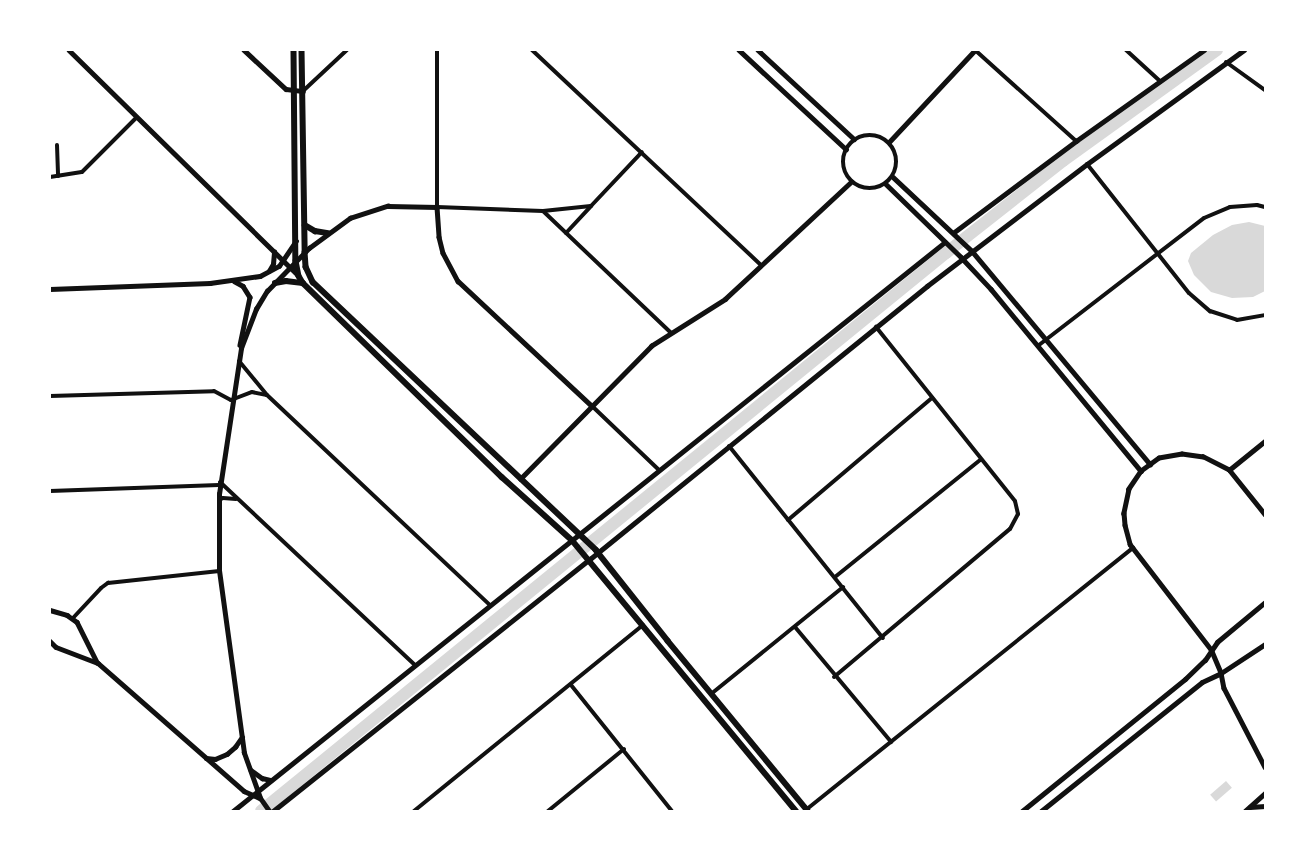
<!DOCTYPE html>
<html>
<head>
<meta charset="utf-8">
<style>
  body { margin:0 }
  #map { position:relative; width:1315px; height:861px; overflow:hidden; background:#fff; font-family:"Open Sans",sans-serif }
  div>[style] { position:absolute }
  [style*='--x'] { left:calc(var(--x)*1px); top:calc(var(--y)*1px); width:calc(var(--w)*1px); rotate:calc(var(--a)*1deg) }
  .water>* { inset:0; background:#d9d9d9; transform-origin:0 0 }
  .river>* { height:12px; margin:-6px; padding:0 6px; transform-origin:6px; border-radius:6px; background:#d9d9d9 }
  .minor>* { height:4px; margin:-2px; padding:0 2px; transform-origin:2px; border-radius:2px; background:#111 }
  .tertiary>* { height:4.5px; margin:-2.25px; padding:0 2.25px; transform-origin:2.25px; border-radius:2.25px; background:#111 }
  .tertiary>.ring { margin:-2.25px; padding:0; box-sizing:content-box; background:none; border:4.5px solid #111; border-radius:50% }
  .secondary>* { height:5px; margin:-2.5px; padding:0 2.5px; transform-origin:2.5px; border-radius:2.5px; background:#111 }
  .primary>* { height:5.5px; margin:-2.75px; padding:0 2.75px; transform-origin:2.75px; border-radius:2.75px; background:#111 }
  span { translate:-50% -50%; white-space:nowrap; text-align:center; line-height:1.15; -webkit-text-stroke:4.5px #fff; paint-order:stroke }
  .frame { position:absolute; inset:0; border:51px solid #fff; pointer-events:none }
</style>
</head>
<body>
<div id="map">
  <div class="water">
    <i style="clip-path:polygon(1249px 222px,1265px 226px,1265px 291px,1253px 297px,1232px 298px,1211px 292px,1194px 275px,1188px 261px,1191px 253px,1213px 235px,1232px 225px)"></i>
    <i style="left:1226px;top:781px;width:9px;height:21px;rotate:49deg"></i>
  </div>
  <div class="river">
    <i style="--x:261;--y:811;--w:884;--a:-39.17"></i>
    <i style="--x:946;--y:253;--w:149;--a:-38.2"></i>
    <i style="--x:1063;--y:161;--w:190;--a:-35.8"></i>
  </div>
  <div class="minor">
    <i style="--x:437;--y:50;--w:157;--a:90"></i>
    <i style="--x:437;--y:207;--w:106;--a:2.2"></i>
    <i style="--x:543;--y:211;--w:48;--a:-5.9"></i>
    <i style="--x:591;--y:206;--w:74;--a:-46.6"></i>
    <i style="--x:532;--y:50;--w:314;--a:43.2"></i>
    <i style="--x:975;--y:50;--w:136;--a:42"></i>
    <i style="--x:1126;--y:50;--w:47;--a:42.4"></i>
    <i style="--x:1226;--y:62;--w:48;--a:35.7"></i>
    <i style="--x:303;--y:91;--w:60;--a:-43"></i>
    <i style="--x:57;--y:145;--w:31;--a:88"></i>
    <i style="--x:1087;--y:164;--w:164;--a:51.7"></i>
    <i style="--x:1189;--y:293;--w:28;--a:41"></i>
    <i style="--x:1210;--y:311;--w:28;--a:18"></i>
    <i style="--x:1237;--y:320;--w:28;--a:-10"></i>
    <i style="--x:50;--y:177;--w:32;--a:-9"></i>
    <i style="--x:82;--y:172;--w:76;--a:-45"></i>
    <i style="--x:543;--y:211;--w:177;--a:43.6"></i>
    <i style="--x:566;--y:233;--w:37;--a:-47"></i>
    <i style="--x:1039;--y:345;--w:208;--a:-37.6"></i>
    <i style="--x:1204;--y:218;--w:28;--a:-23"></i>
    <i style="--x:1230;--y:207;--w:27;--a:-4"></i>
    <i style="--x:1257;--y:205;--w:8;--a:14"></i>
    <i style="--x:239;--y:361;--w:44;--a:50.5"></i>
    <i style="--x:267;--y:395;--w:306;--a:43.3"></i>
    <i style="--x:50;--y:396;--w:164;--a:-1.7"></i>
    <i style="--x:214;--y:391;--w:19;--a:28"></i>
    <i style="--x:231;--y:400;--w:22;--a:-21"></i>
    <i style="--x:252;--y:392;--w:14;--a:12"></i>
    <i style="--x:592;--y:406;--w:93;--a:43.7"></i>
    <i style="--x:729;--y:446;--w:246;--a:51.3"></i>
    <i style="--x:220;--y:482;--w:267;--a:43.2"></i>
    <i style="--x:50;--y:491;--w:169;--a:-2"></i>
    <i style="--x:219;--y:500;--w:4;--a:-27"></i>
    <i style="--x:223;--y:498;--w:13;--a:4"></i>
    <i style="--x:788;--y:520;--w:189;--a:-40.3"></i>
    <i style="--x:835;--y:577;--w:186;--a:-38.9"></i>
    <i style="--x:73;--y:618;--w:41;--a:-47"></i>
    <i style="--x:101;--y:588;--w:9;--a:-36"></i>
    <i style="--x:108;--y:583;--w:112;--a:-6.2"></i>
    <i style="--x:795;--y:627;--w:150;--a:50.1"></i>
    <i style="--x:834;--y:677;--w:230;--a:-40.1"></i>
    <i style="--x:1010;--y:529;--w:17;--a:-62"></i>
    <i style="--x:1018;--y:514;--w:13;--a:-103"></i>
    <i style="--x:1015;--y:501;--w:223;--a:-128.6"></i>
    <i style="--x:571;--y:685;--w:161;--a:51.3"></i>
    <i style="--x:711;--y:694;--w:170;--a:-39"></i>
    <i style="--x:807;--y:809;--w:418;--a:-38.7"></i>
    <i style="--x:414;--y:811;--w:295;--a:-39.1"></i>
    <i style="--x:548;--y:811;--w:98;--a:-39.2"></i>
  </div>
  <div class="tertiary">
    <i style="--x:69;--y:50;--w:321;--a:44.5"></i>
    <i style="--x:244;--y:50;--w:57;--a:42.9"></i>
    <i style="--x:286;--y:89;--w:17;--a:7"></i>
    <i style="--x:739;--y:50;--w:146;--a:42.8"></i>
    <i style="--x:758;--y:50;--w:131;--a:42.8"></i>
    <i class="ring" style="left:843px;top:135px;width:49.5px;height:49.5px"></i>
    <i style="--x:889;--y:142;--w:126;--a:-46.9"></i>
    <i style="--x:893;--y:177;--w:108;--a:43.1"></i>
    <i style="--x:972;--y:251;--w:278;--a:50.1"></i>
    <i style="--x:886;--y:184;--w:105;--a:44.2"></i>
    <i style="--x:961;--y:257;--w:44;--a:46.8"></i>
    <i style="--x:991;--y:289;--w:236;--a:50.5"></i>
    <i style="--x:953;--y:233;--w:154;--a:-36.8"></i>
    <i style="--x:1076;--y:141;--w:157;--a:-35.4"></i>
    <i style="--x:269;--y:271;--w:8;--a:-60"></i>
    <i style="--x:273;--y:264;--w:12;--a:-85"></i>
    <i style="--x:234;--y:281;--w:10;--a:29"></i>
    <i style="--x:243;--y:286;--w:13;--a:58"></i>
    <i style="--x:250;--y:297;--w:49;--a:101.8"></i>
    <i style="--x:50;--y:289;--w:160;--a:-2.1"></i>
    <i style="--x:210;--y:283;--w:50;--a:-8"></i>
    <i style="--x:260;--y:276;--w:21;--a:-28"></i>
    <i style="--x:279;--y:266;--w:30;--a:-56"></i>
    <i style="--x:1229;--y:470;--w:46;--a:-38.9"></i>
    <i style="--x:520;--y:479;--w:187;--a:-45.4"></i>
    <i style="--x:651;--y:346;--w:88;--a:-32.4"></i>
    <i style="--x:725;--y:299;--w:172;--a:-42.9"></i>
    <i style="--x:1265;--y:515;--w:58;--a:-128.7"></i>
    <i style="--x:1229;--y:470;--w:29;--a:-153"></i>
    <i style="--x:1203;--y:457;--w:21;--a:-172"></i>
    <i style="--x:1182;--y:454;--w:23;--a:170"></i>
    <i style="--x:1159;--y:458;--w:22;--a:144"></i>
    <i style="--x:1141;--y:471;--w:22;--a:124"></i>
    <i style="--x:1129;--y:489;--w:25;--a:102"></i>
    <i style="--x:1124;--y:513;--w:12;--a:85"></i>
    <i style="--x:1125;--y:525;--w:20;--a:75"></i>
    <i style="--x:1130;--y:544;--w:133;--a:52.4"></i>
    <i style="--x:1211;--y:649;--w:26;--a:67"></i>
    <i style="--x:1221;--y:673;--w:15;--a:79"></i>
    <i style="--x:1224;--y:688;--w:89;--a:62.6"></i>
    <i style="--x:50;--y:610;--w:18;--a:16"></i>
    <i style="--x:67;--y:615;--w:12;--a:35"></i>
    <i style="--x:77;--y:622;--w:45;--a:63.4"></i>
    <i style="--x:50;--y:641;--w:8;--a:45"></i>
    <i style="--x:56;--y:647;--w:45;--a:20.9"></i>
    <i style="--x:98;--y:663;--w:194;--a:41.2"></i>
    <i style="--x:244;--y:791;--w:17;--a:24"></i>
    <i style="--x:206;--y:758;--w:9;--a:6"></i>
    <i style="--x:215;--y:759;--w:13;--a:-23"></i>
    <i style="--x:227;--y:754;--w:11;--a:-41"></i>
    <i style="--x:235;--y:747;--w:12;--a:-55"></i>
    <i style="--x:251;--y:770;--w:14;--a:36"></i>
    <i style="--x:262;--y:778;--w:9;--a:13"></i>
    <i style="--x:1250;--y:807;--w:15;--a:-4"></i>
    <i style="--x:233;--y:811;--w:911;--a:-38.63"></i>
    <i style="--x:269;--y:811;--w:16;--a:-125"></i>
    <i style="--x:260;--y:798;--w:48;--a:-109.6"></i>
    <i style="--x:244;--y:753;--w:184;--a:-97.8"></i>
    <i style="--x:219;--y:571;--w:77;--a:-90"></i>
    <i style="--x:219;--y:494;--w:148;--a:-81.4"></i>
    <i style="--x:241;--y:348;--w:42;--a:-69"></i>
    <i style="--x:256;--y:309;--w:21;--a:-59"></i>
    <i style="--x:267;--y:291;--w:60;--a:-45.7"></i>
    <i style="--x:309;--y:248;--w:51;--a:-36.2"></i>
    <i style="--x:350;--y:218;--w:40;--a:-18"></i>
    <i style="--x:388;--y:206;--w:49;--a:1.2"></i>
    <i style="--x:437;--y:207;--w:30;--a:86"></i>
    <i style="--x:439;--y:237;--w:16;--a:76"></i>
    <i style="--x:443;--y:253;--w:32;--a:62"></i>
    <i style="--x:458;--y:281;--w:183;--a:43"></i>
    <i style="--x:273;--y:811;--w:405;--a:-38.5"></i>
    <i style="--x:590;--y:559;--w:434;--a:-39"></i>
    <i style="--x:927;--y:286;--w:201;--a:-37.3"></i>
    <i style="--x:1087;--y:164;--w:194;--a:-36"></i>
    <i style="--x:1245;--y:811;--w:27;--a:-42"></i>
  </div>
  <div class="secondary">
    <i style="--x:1022;--y:811;--w:210;--a:-39"></i>
    <i style="--x:1185;--y:679;--w:28;--a:-44"></i>
    <i style="--x:1205;--y:660;--w:22;--a:-56"></i>
    <i style="--x:1217;--y:642;--w:62;--a:-39.8"></i>
    <i style="--x:1041;--y:811;--w:206;--a:-38.7"></i>
    <i style="--x:1202;--y:682;--w:21;--a:-25"></i>
    <i style="--x:1221;--y:673;--w:53;--a:-33.4"></i>
  </div>
  <div class="primary">
    <i style="--x:294;--y:50;--w:211;--a:89.5"></i>
    <i style="--x:296;--y:261;--w:15;--a:79"></i>
    <i style="--x:299;--y:276;--w:8;--a:60"></i>
    <i style="--x:303;--y:283;--w:278;--a:44.3"></i>
    <i style="--x:502;--y:477;--w:94;--a:42"></i>
    <i style="--x:572;--y:540;--w:352;--a:50.4"></i>
    <i style="--x:302;--y:50;--w:202;--a:89.1"></i>
    <i style="--x:305;--y:252;--w:15;--a:86"></i>
    <i style="--x:306;--y:267;--w:17;--a:65"></i>
    <i style="--x:313;--y:282;--w:390;--a:43.4"></i>
    <i style="--x:596;--y:550;--w:116;--a:51.6"></i>
    <i style="--x:668;--y:641;--w:220;--a:50.5"></i>
    <i style="--x:305;--y:225;--w:12;--a:31"></i>
    <i style="--x:315;--y:231;--w:13;--a:9"></i>
    <i style="--x:275;--y:283;--w:11;--a:-10"></i>
    <i style="--x:286;--y:281;--w:17;--a:7"></i>
  </div>
  <div class="frame"></div>
</div>
</body>
</html>
